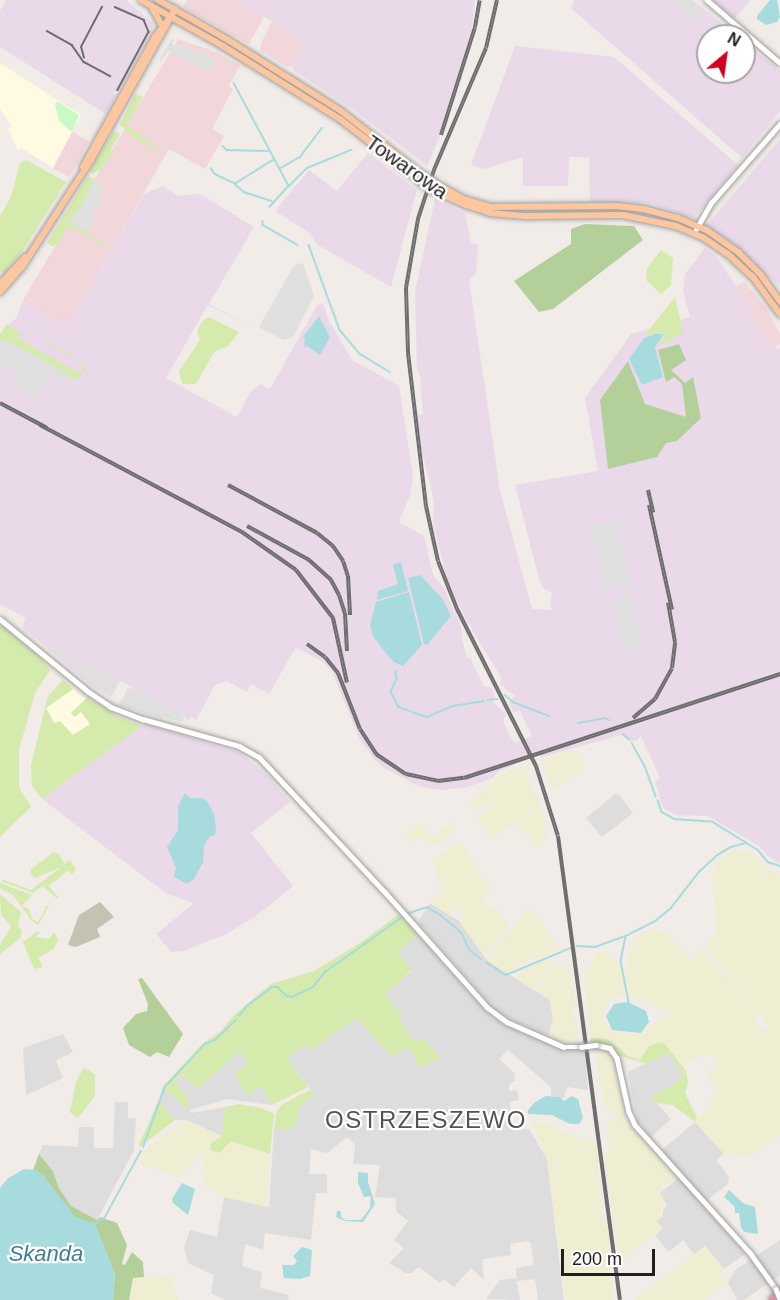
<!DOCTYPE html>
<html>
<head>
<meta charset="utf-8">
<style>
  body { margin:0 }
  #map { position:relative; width:780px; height:1300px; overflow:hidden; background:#f1ece7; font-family:Helvetica,sans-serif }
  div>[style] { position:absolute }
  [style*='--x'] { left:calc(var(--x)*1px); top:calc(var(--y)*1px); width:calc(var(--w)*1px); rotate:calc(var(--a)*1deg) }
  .residential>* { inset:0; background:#dedddd }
  .commercial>* { inset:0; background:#f1d6da; transform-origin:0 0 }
  .industrial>* { inset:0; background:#ead9e9 }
  .education>* { inset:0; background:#fffae1 }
  .construction>* { inset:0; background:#c6c2b2 }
  .farmland>* { inset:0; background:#efedd2 }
  .grass>* { inset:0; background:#d5eaad }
  .forest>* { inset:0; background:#b3d09b }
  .park>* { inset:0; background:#c9fac5 }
  .parking>* { inset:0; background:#e0e0e0; transform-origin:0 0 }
  .water>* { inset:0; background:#a7dbde }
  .stream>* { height:1.5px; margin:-0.75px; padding:0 0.75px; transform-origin:0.75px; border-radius:0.75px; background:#a7dbde }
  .roads { filter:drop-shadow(0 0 2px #a1a1a1) drop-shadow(0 0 2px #a1a1a1) }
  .minor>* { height:4.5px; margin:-2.25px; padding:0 2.25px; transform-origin:2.25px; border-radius:2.25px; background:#fff }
  .major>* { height:6px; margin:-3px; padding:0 3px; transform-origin:3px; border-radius:3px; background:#fcc6a0 }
  .highway>* { height:8px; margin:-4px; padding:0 4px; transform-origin:4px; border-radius:4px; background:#e88fae }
  .tram>* { height:1.5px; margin:-0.75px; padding:0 0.75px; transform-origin:0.75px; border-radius:0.75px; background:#6e6e6e }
  .rail>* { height:4px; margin-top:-2px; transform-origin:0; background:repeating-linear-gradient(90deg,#fff 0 4.5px,#6e6e6e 0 9px); box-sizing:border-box; border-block:2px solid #6e6e6e }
  .bridges { filter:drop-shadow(0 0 2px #a1a1a1) drop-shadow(0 0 2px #a1a1a1) }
  .minor-bridge>* { height:4.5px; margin:-2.25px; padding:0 2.25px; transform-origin:2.25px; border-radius:2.25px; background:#fff }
  .major-bridge>* { height:6px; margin:-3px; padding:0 3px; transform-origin:3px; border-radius:3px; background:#fcc6a0 }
  span { translate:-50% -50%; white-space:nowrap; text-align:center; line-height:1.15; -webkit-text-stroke:4.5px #fff; paint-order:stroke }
  .street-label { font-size:21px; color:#202020 }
  .water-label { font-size:22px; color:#427c99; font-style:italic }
  .quarter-label { font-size:24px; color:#535353; letter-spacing:1.5px }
  .north { position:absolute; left:696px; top:24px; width:60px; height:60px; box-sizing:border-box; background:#fff; border:2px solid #a6a6a6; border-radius:50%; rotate:29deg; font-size:16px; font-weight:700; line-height:24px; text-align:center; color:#202020 }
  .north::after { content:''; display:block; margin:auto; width:21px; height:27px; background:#d00022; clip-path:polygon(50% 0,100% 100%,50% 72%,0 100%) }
  .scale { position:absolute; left:561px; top:1249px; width:94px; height:27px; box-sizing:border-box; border:3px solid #202020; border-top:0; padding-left:8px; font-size:18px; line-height:21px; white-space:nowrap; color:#202020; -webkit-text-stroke:4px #fff; paint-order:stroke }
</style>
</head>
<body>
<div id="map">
  <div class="residential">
    <i style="clip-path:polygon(615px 794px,619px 795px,633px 813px,602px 837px,586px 818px)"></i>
    <i style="clip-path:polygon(430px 903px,459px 921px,487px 960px,550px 1000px,553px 1019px,548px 1035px,506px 1018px,496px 1011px,418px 922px)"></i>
    <i style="clip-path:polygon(417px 934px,487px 1013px,502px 1024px,568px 1050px,585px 1048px,588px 1090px,567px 1087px,564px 1098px,551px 1095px,551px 1087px,508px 1050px,499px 1059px,515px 1074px,515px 1081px,509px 1084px,509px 1091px,517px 1090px,519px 1100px,510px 1102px,513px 1130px,529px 1129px,547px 1159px,564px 1300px,538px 1300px,535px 1279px,517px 1281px,516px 1268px,534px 1265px,531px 1244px,528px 1241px,510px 1244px,511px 1255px,482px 1259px,484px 1280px,471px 1268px,454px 1287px,444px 1279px,440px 1283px,419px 1267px,411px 1273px,406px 1273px,389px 1263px,404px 1248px,394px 1240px,408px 1221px,396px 1211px,396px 1198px,375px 1197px,380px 1165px,353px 1164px,355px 1145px,347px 1137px,327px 1153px,311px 1149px,309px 1174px,327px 1174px,327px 1193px,316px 1193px,311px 1240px,265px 1233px,263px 1250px,245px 1244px,242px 1266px,262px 1272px,260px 1288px,289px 1295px,288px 1300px,225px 1300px,211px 1293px,214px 1275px,188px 1263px,184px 1248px,190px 1230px,217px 1237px,224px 1197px,269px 1207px,274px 1128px,291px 1130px,296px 1109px,314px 1094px,286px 1058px,306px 1044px,311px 1050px,356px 1018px,391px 1056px,409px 1047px,441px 1058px,424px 1039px,412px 1042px,400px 1020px,403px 1016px,385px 995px,412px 971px,397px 954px)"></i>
    <i style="clip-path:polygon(63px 1034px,73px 1052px,56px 1060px,63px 1078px,26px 1095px,23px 1048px)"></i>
    <i style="clip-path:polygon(240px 1051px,248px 1064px,246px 1094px,261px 1085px,272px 1105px,228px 1099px,189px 1110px,191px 1113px,225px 1107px,222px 1136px,186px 1120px,175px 1120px,158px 1101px,163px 1086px,187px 1110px,188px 1097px,174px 1082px,181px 1074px,197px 1088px)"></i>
    <i style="clip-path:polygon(668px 1053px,679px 1068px,683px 1079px,651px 1097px,671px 1119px,651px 1137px,637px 1120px,628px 1072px)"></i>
    <i style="clip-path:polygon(115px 1102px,128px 1102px,128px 1118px,136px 1119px,134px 1150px,97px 1220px,71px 1206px,59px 1188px,53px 1171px,39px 1154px,43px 1145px,78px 1147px,79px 1127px,94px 1127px,94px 1148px,113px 1148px)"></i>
    <i style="clip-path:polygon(695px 1122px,724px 1154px,716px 1160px,729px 1177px,728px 1184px,706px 1201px,662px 1150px)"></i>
    <i style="clip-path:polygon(679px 1177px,745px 1254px,724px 1269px,705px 1246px,694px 1254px,683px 1240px,669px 1252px,655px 1236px,662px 1229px,656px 1221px,660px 1193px)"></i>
    <i style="clip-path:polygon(780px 1240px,780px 1275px,744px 1300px,737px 1300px,728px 1283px,735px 1270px)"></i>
    <i style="clip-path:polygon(516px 1278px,520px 1300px,486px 1299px,500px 1280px)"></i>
  </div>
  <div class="commercial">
    <i style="clip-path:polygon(187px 0,235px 0,264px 17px,249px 44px,183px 7px)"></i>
    <i style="clip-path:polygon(272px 21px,303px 39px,303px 45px,292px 66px,286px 67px,260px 50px,261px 43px)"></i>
    <i style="clip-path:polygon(178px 39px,216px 52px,240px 65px,229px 86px,233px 89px,212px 129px,224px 136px,205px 169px,169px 149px,68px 325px,22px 302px)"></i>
    <i style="left:72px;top:132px;width:19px;height:41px;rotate:28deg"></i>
    <i style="clip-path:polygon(744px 282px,766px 307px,780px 335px,780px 343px,775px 347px,774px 344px,769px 346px,736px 286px)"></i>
  </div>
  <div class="industrial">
    <i style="clip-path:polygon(6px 0,126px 0,153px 23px,152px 34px,119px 91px,115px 90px,113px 93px,116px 96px,106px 114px,0 47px,0 11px)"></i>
    <i style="clip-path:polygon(235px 0,475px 0,472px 28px,440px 136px,427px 166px,354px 110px,293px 70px,292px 66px,303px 45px,302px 39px)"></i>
    <i style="clip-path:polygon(574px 0,693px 0,737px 36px,708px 36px,708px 72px,744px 72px,744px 42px,780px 71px,780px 111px,742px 158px,571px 8px)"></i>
    <i style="clip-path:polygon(712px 0,751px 0,734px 19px)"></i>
    <i style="clip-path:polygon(515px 46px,614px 57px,738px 165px,694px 218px,650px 203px,590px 203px,589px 157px,569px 157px,568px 186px,523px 186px,523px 157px,485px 169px,471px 165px)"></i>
    <i style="clip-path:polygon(780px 139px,780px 286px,706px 226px)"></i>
    <i style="clip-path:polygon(368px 153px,417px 190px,391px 287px,318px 245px,309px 233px,275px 211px,309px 170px,337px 191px)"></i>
    <i style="clip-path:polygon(162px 186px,178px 196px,200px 194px,254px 227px,209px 304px,256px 329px,208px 305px,166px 378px,237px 417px,250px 393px,260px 384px,270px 389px,317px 305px,323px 303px,329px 321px,352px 360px,399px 386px,413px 476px,410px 495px,399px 522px,424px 536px,433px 575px,444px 588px,461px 626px,462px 638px,467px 658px,470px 658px,484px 686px,492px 688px,495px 695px,493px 702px,506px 714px,503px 722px,514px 743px,532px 736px,520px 711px,513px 712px,509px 702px,515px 696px,500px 684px,501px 677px,465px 618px,447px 579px,433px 523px,434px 501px,421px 447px,417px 416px,423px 414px,420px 375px,417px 371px,415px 292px,435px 199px,465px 213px,471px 244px,478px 244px,476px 274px,469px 280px,500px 490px,532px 609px,552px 610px,550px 602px,552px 593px,542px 587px,540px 583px,515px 485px,598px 471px,585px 398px,631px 334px,690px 317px,683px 291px,685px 274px,705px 248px,716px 256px,747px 303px,768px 346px,774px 344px,777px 349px,780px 348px,780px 863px,769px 857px,759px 846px,708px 816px,677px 815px,663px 808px,655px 782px,660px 778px,641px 736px,636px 741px,629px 741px,621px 735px,542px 757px,540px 754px,499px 771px,493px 778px,468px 787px,441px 790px,418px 786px,384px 768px,373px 758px,359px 738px,333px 674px,324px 663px,296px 647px,269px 694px,251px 684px,247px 692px,227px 681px,215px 685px,196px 720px,192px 718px,187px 721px,184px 715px,120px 681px,111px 697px,92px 686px,22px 627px,26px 618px,0 604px,0 340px,13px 320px,16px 319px,22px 302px,68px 325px,144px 194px)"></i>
    <i style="clip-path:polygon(150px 725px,240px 753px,267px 775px,290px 802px,251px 833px,293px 886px,256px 916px,226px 934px,183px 951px,171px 952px,156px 934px,193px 904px,191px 902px,167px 894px,42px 799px,142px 726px)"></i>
  </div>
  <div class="education">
    <i style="clip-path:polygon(0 63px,81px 115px,53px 168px,21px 148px,18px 151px,8px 129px,12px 126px,0 109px)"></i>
    <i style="clip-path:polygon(73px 689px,86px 699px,71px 713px,81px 712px,90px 724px,73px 736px,54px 723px,46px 708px)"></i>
  </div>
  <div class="construction">
    <i style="clip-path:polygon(100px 902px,114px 917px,97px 929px,100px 937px,76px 947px,68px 945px,79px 915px)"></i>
  </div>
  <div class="farmland">
    <i style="clip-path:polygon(575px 750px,585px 765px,574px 777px,553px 789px,541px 759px)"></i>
    <i style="clip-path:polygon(523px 766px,542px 810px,547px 838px,537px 848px,517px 822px,491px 839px,477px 818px,492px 807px,486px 803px,472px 811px,471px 804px,499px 775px)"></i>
    <i style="clip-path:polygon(451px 822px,456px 830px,437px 844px,435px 842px,430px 845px,420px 837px,411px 843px,404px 834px,420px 823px,432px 837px)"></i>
    <i style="clip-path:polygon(460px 841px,490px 889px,481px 900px,499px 911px,509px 926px,485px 956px,459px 921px,465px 913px,458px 905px,449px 915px,430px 903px,445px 889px,439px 882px,432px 861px)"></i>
    <i style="clip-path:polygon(743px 850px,754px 855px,769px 872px,780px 874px,780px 1135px,759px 1151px,745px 1156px,724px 1154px,695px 1122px,711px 1103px,716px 1088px,707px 1076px,720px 1062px,713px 1055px,699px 1056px,682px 1066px,665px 1044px,649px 1046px,641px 1060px,628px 1056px,608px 1039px,591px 1038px,584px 976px,596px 954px,604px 950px,620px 965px,626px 995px,613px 997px,606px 1003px,602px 1018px,611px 1032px,641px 1035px,658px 1019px,671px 1015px,670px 1012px,630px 995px,626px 975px,629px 950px,644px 933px,652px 929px,667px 933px,693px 962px,697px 951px,703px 949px,758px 1014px,756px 1030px,769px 1029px,762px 1017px,705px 945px,717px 931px,712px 875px,719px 860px,731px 851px)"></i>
    <i style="clip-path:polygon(529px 908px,561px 950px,536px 959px,532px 958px,507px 973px,502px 971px,487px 960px)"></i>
    <i style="clip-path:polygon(548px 959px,555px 963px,534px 990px,516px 979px,524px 969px)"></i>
    <i style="clip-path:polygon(557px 964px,569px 969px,572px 974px,575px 1004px,572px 1010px,578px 1033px,577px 1041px,560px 1041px,548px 1035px,553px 1019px,550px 1000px,537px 991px)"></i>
    <i style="clip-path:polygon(602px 1051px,612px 1056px,619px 1089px,624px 1097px,622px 1111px,626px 1122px,677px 1175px,662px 1188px,660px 1193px,667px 1205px,663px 1211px,663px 1217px,656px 1221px,663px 1229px,623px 1260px,619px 1256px,604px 1153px,611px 1150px,606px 1121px,619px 1118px,610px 1109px,605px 1110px,603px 1094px,605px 1090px,600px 1090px,597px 1054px)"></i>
    <i style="clip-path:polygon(186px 1120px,230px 1141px,270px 1154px,266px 1207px,224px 1197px,204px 1186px,203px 1159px,197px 1156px,180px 1177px,139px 1163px,145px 1150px)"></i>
    <i style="clip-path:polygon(530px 1120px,548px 1124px,579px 1138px,596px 1139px,602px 1220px,606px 1220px,610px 1247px,613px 1300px,566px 1300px,547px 1159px)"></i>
    <i style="clip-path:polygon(705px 1246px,724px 1269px,720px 1273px,728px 1283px,704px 1300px,633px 1300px)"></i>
    <i style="clip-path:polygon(170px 1276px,178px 1300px,129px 1300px,133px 1278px)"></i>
  </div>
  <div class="grass">
    <i style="clip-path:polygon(135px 94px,143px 97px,127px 125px,166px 155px,136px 139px,120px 125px)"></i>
    <i style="clip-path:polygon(114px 131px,120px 134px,111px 150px,113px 152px,102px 169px,92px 174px,90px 171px)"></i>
    <i style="clip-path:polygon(26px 160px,66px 182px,23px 250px,4px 274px,0 271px,0 216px,11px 197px,20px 163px)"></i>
    <i style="clip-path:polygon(87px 177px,90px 177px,102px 184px,104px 188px,100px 192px,95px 191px,101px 190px,102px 185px,94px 180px,79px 212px,76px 212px,70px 222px,82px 231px,86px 224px,85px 233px,103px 243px,102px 245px,68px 226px,57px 245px,52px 246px,47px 243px)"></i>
    <i style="clip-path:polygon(661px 250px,673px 258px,671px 285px,661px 294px,646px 280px,647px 269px)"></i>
    <i style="clip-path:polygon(675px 297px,683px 333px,658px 347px,666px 333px,645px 335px)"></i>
    <i style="clip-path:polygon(209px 317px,239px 332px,228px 346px,214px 352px,196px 384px,182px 384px,179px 371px,200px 340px,197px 331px,202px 321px)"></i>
    <i style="clip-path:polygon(7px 324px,28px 339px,19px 335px,17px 337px,38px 350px,81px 373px,83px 363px,46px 343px,40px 344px,47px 341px,84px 363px,86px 369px,74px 381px,62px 371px,8px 342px,0 342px,0 334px)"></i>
    <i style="clip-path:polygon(0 624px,40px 657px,50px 670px,35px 693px,19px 750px,19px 787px,31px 807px,0 837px)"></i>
    <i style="clip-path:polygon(63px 680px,73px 689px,46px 708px,54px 723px,60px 721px,73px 735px,90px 724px,81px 712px,74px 717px,71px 713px,88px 697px,119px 717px,142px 726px,42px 799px,32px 786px,31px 765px,48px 696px)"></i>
    <i style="clip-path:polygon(54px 852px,59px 854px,64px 864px,70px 860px,76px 870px,71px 875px,70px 871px,66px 872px,49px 886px,58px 897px,56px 898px,43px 886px,33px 893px,0 881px,4px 880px,31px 890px,61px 867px,35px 878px,30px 874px,31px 869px)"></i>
    <i style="clip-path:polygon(0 883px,32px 895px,22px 906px,29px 909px,32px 919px,38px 922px,46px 908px,44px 906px,49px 906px,38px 925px,31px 920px,13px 895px,0 888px)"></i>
    <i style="clip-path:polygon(0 894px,21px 912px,18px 925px,22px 931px,20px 938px,0 954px,0 945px,11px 926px,1px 915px)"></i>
    <i style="clip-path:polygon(399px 914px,417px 934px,398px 954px,412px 970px,385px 995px,403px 1016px,400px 1020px,412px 1041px,424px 1039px,441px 1058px,419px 1068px,409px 1047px,391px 1056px,356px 1018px,311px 1050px,305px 1045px,286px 1058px,308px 1087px,272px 1105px,261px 1086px,246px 1095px,234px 1072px,248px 1064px,240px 1051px,197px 1089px,182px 1074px,174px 1082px,188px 1097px,188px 1111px,163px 1086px,202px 1044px,221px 1031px,235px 1014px,271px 984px,314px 971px,360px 943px)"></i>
    <i style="clip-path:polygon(38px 931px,40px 932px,36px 937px,49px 939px,54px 932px,58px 939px,54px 949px,38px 958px,43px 967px,34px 969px,23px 942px)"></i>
    <i style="clip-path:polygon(591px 1038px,608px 1039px,628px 1056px,640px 1060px,649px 1046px,659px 1042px,665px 1044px,686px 1071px,688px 1083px,685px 1093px,697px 1118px,695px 1122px,673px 1105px,656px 1103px,651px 1097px,682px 1079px,679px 1068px,668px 1053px,646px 1064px,618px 1055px,607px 1045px,590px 1044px)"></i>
    <i style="clip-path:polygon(84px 1067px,95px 1075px,95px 1096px,78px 1118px,70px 1112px,76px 1082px)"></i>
    <i style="clip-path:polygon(310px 1090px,314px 1094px,297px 1109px,299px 1117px,291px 1130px,274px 1128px,277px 1111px,281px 1105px)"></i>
    <i style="clip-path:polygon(158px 1101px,175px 1120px,140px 1147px,139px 1145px)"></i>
    <i style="clip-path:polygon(239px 1104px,262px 1108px,274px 1114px,270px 1154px,231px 1141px,219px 1153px,211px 1150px,210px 1144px,222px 1136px,225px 1107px)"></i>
  </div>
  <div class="forest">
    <i style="clip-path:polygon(585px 224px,634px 226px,643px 240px,553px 309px,539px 312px,514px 281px,571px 244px,571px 229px)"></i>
    <i style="clip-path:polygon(679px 344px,686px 360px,671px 370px,685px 383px,693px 377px,701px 418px,677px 441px,666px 443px,657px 457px,608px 469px,600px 400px,628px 361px,645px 404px,686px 417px,682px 384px,674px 377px,666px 382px,658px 350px)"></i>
    <i style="clip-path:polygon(142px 978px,183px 1034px,169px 1057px,157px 1052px,150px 1057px,129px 1045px,123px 1028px,136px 1014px,147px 1011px,148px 1004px,138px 979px)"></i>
    <i style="clip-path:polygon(39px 1154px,53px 1171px,59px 1188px,71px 1206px,97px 1220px,100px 1217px,117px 1223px,127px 1245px,122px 1264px,125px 1265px,132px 1252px,143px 1262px,144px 1277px,133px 1278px,129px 1300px,113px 1300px,115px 1275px,95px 1224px,75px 1218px,44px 1177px,33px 1170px)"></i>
  </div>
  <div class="park">
    <i style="clip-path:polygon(57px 101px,79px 115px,72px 132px,59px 121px,55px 104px)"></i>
  </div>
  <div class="parking">
    <i style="clip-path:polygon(673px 0,690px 0,703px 12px,694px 22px,671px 2px)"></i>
    <i style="clip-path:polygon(172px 38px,174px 40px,172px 44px,176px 46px,177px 44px,215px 59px,208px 72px,168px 51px,161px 61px,159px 60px)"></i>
    <i style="clip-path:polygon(94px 180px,102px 185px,101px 190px,95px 191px,103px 194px,101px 202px,92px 212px,93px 224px,87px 234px,85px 232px,86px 225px,82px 231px,71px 223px,76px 212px,79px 212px)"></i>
    <i style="clip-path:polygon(303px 263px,314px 296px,293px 337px,283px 340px,259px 327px,294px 265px)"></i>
    <i style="clip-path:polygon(1px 338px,68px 374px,64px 381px,48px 373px,34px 398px,11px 385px,18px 373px,0 363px)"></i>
    <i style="left:617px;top:520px;width:66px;height:28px;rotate:78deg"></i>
    <i style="clip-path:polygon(632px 598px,642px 646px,641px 649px,625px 652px,622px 649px,612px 603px)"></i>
    <i style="clip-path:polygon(53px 644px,119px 680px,114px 687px,92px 676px,115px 689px,111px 695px,92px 685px,76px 671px,77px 667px,82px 670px,83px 668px,57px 655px,50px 649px)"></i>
    <i style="clip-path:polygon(128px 688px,135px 689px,183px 714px,184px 720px,182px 722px,163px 717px,162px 719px,119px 705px)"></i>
  </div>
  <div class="water">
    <i style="clip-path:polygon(770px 0,777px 0,780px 17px,777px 22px,766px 25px,757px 19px,757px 16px)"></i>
    <i style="clip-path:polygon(319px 316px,330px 337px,320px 355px,307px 346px,304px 347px,305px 339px,303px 337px)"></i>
    <i style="clip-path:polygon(656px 334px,664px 334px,655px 347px,663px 377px,642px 385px,629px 359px,644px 338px)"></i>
    <i style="clip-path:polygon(401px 562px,408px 591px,377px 600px,378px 591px,398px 584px,393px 565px)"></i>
    <i style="clip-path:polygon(420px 575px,442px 598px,451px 616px,427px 645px,424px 644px,408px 578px)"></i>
    <i style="clip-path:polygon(409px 592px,422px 645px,403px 666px,394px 662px,384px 651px,373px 636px,370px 625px,376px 602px)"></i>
    <i style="clip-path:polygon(185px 793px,190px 798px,203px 798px,207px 801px,214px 814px,216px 828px,215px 835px,209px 837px,204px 846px,203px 862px,194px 879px,187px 884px,174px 877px,176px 868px,167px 847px,178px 830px,178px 806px)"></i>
    <i style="clip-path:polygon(628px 1002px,646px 1011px,649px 1022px,641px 1033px,612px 1030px,606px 1016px,614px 1004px)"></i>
    <i style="clip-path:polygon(546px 1096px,560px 1097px,564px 1101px,572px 1096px,578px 1099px,583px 1118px,579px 1124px,570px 1124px,552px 1115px,528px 1114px,528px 1110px,535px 1102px)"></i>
    <i style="clip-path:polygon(24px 1169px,36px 1170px,44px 1177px,75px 1217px,95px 1224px,115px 1275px,113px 1300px,0 1300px,0 1188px,7px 1179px)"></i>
    <i style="clip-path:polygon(358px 1172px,368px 1173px,368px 1182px,375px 1204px,363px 1222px,345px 1221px,336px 1217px,337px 1211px,341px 1211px,341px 1217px,345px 1220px,361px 1220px,370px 1208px,371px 1196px,364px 1197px,358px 1183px)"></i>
    <i style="clip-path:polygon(182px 1183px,195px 1189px,188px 1215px,173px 1203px,172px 1199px)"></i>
    <i style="clip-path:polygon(729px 1190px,743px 1203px,755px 1207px,758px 1234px,744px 1232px,741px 1227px,739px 1213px,735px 1213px,735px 1207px,724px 1197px)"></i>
    <i style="clip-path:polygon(302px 1247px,312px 1250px,310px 1276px,300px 1279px,284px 1278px,282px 1265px,294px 1265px,297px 1261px,293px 1256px)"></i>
  </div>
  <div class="stream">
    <i style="--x:234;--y:83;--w:117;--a:61.9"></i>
    <i style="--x:289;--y:186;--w:28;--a:132"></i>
    <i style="--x:223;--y:146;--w:6;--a:45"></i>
    <i style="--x:227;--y:150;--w:41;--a:1.4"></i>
    <i style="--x:211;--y:168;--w:7;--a:56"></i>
    <i style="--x:215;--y:174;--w:21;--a:25"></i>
    <i style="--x:234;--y:183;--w:13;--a:42"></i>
    <i style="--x:244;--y:192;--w:29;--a:18"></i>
    <i style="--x:281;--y:168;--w:22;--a:-30"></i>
    <i style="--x:300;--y:157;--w:36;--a:-53"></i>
    <i style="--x:236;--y:183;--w:44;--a:-31.9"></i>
    <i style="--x:289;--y:186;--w:25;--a:-45"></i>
    <i style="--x:307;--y:168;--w:48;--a:-22.2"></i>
    <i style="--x:263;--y:221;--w:4;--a:90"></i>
    <i style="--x:263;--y:225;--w:40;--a:29.7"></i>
    <i style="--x:309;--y:245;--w:90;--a:70"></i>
    <i style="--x:340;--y:330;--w:31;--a:50"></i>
    <i style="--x:360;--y:354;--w:35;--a:31"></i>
    <i style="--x:396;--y:671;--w:8;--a:83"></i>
    <i style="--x:397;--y:679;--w:14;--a:115"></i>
    <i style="--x:391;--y:692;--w:17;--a:62"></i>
    <i style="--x:399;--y:707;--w:30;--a:20"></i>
    <i style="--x:427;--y:717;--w:28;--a:-23"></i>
    <i style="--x:453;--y:706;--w:31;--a:-9"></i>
    <i style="--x:505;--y:695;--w:11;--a:41"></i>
    <i style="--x:513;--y:702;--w:39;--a:21"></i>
    <i style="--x:488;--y:700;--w:9;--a:-6"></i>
    <i style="--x:578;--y:723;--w:28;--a:-10"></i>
    <i style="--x:606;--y:718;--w:4;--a:34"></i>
    <i style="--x:623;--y:734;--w:8;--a:40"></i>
    <i style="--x:632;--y:743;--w:26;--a:61"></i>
    <i style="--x:645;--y:766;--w:32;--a:70"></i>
    <i style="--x:658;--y:800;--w:13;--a:72"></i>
    <i style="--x:662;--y:812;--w:14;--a:30"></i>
    <i style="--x:674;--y:819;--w:39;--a:4"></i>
    <i style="--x:713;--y:822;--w:53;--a:31.9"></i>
    <i style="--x:758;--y:850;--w:16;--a:50"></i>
    <i style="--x:768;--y:862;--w:13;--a:18"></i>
    <i style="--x:409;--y:913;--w:19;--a:-18"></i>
    <i style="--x:427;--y:907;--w:17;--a:31"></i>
    <i style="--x:442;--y:916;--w:26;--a:40"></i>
    <i style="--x:462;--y:933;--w:17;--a:66"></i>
    <i style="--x:469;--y:949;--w:16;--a:40"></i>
    <i style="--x:626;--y:936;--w:25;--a:101"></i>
    <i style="--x:621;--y:961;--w:42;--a:79"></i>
    <i style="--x:577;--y:946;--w:18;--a:3"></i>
    <i style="--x:595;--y:947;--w:35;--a:-20"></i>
    <i style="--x:628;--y:935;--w:29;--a:-27"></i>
    <i style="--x:654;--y:922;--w:22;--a:-39"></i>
    <i style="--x:671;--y:908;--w:46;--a:-52.1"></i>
    <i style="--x:699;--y:872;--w:23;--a:-43"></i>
    <i style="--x:716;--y:856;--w:17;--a:-31"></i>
    <i style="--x:731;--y:847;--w:16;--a:-15"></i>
    <i style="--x:486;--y:962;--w:24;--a:33"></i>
    <i style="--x:506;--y:975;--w:70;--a:-22.6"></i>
    <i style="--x:239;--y:1016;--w:13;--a:-51"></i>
    <i style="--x:247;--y:1006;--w:31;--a:-37"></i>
    <i style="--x:272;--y:987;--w:6;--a:0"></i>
    <i style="--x:278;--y:987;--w:13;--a:45"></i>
    <i style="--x:287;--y:996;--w:5;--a:11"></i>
    <i style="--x:292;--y:997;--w:23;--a:-25"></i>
    <i style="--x:313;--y:987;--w:19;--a:-51"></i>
    <i style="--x:325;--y:972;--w:93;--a:-35.4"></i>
    <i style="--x:143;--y:1147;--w:64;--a:-69.9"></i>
    <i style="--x:165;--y:1087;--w:59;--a:-47.1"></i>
    <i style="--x:205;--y:1044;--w:11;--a:-22"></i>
    <i style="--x:215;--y:1040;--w:29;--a:-44"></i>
    <i style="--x:95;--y:1224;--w:12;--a:-35"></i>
    <i style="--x:105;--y:1217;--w:75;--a:-61.4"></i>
  </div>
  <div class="roads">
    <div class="minor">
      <i style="--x:707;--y:0;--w:96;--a:40.8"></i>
      <i style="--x:696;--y:229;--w:30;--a:-60"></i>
      <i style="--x:711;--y:203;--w:105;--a:-48.9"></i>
      <i style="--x:0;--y:619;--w:115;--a:39.4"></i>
      <i style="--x:89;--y:692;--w:27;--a:34"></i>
      <i style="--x:111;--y:707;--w:34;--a:21"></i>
      <i style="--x:143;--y:719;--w:100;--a:15.7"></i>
      <i style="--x:239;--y:746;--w:23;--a:29"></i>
      <i style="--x:259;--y:757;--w:185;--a:47"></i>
      <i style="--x:385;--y:892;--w:154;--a:48.4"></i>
      <i style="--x:487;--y:1007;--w:25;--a:37"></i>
      <i style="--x:507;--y:1022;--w:62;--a:23.7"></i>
      <i style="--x:564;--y:1047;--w:17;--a:0"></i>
      <i style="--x:596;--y:1045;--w:14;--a:12"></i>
      <i style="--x:610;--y:1048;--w:12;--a:55"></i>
      <i style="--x:617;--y:1058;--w:55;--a:77.5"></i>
      <i style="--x:629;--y:1112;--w:14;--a:65"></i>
      <i style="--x:635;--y:1125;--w:173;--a:48"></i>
      <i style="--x:751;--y:1254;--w:43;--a:54.5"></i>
    </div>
    <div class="major">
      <i style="--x:141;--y:0;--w:94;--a:29.3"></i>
      <i style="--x:223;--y:46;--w:138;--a:32"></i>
      <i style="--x:340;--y:119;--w:103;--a:37.9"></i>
      <i style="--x:158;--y:0;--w:81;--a:29.7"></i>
      <i style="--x:228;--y:40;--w:133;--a:32.1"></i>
      <i style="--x:341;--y:111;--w:105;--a:38.1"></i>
      <i style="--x:152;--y:7;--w:21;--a:62"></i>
      <i style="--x:83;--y:167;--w:149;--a:-61"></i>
      <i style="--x:155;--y:37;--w:26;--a:-53"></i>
      <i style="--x:433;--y:182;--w:38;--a:29"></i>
      <i style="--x:466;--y:200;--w:26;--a:16"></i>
      <i style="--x:491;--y:207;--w:125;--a:-0.5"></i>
      <i style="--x:616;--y:206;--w:28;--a:6"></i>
      <i style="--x:644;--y:209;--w:35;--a:15"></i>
      <i style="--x:678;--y:218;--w:33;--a:23"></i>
      <i style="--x:708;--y:231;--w:38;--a:35"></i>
      <i style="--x:739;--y:253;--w:30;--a:45"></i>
      <i style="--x:760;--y:274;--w:34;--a:54"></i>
      <i style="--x:430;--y:189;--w:39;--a:24"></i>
      <i style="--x:466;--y:205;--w:25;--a:18"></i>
      <i style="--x:490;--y:213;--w:38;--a:5"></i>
      <i style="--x:528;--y:216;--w:95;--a:-0.6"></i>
      <i style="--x:623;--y:215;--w:54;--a:11.7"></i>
      <i style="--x:676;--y:226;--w:30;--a:23"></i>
      <i style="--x:704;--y:238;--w:29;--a:34"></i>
      <i style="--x:728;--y:254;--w:34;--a:43"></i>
      <i style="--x:753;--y:277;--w:46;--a:53.9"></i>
      <i style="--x:0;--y:284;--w:37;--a:-47"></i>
      <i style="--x:0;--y:292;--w:33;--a:-49"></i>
      <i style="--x:22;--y:267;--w:127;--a:-57.2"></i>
      <i style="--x:91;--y:160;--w:173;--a:-60.9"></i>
    </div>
    <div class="highway">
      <i style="--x:773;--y:1300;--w:9;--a:-41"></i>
    </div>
  </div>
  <div class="tram">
    <i style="--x:115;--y:7;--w:32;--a:24"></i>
    <i style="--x:144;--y:20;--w:13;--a:67"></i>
    <i style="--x:149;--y:32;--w:66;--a:118.1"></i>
    <i style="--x:47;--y:31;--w:29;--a:29"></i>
    <i style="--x:72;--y:45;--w:21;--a:55"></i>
    <i style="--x:84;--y:62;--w:30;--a:28"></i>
    <i style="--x:84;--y:58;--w:11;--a:-105"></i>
    <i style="--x:81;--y:47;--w:45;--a:-62.3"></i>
  </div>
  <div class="rail">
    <i style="--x:497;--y:0;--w:49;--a:102.9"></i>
    <i style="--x:486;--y:48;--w:133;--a:113.1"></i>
    <i style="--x:434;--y:170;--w:52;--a:108.1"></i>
    <i style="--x:418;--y:219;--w:70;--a:99.9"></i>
    <i style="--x:406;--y:288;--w:65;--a:88.2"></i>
    <i style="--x:408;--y:353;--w:154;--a:83.3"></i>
    <i style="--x:426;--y:506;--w:56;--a:77.7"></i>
    <i style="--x:438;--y:561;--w:52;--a:68.4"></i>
    <i style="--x:457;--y:609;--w:176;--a:63.3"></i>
    <i style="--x:536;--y:766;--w:73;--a:72.6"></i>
    <i style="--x:558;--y:836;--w:468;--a:82.4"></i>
    <i style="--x:441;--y:135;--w:113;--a:-72.5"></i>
    <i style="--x:475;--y:27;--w:27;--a:-80"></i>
    <i style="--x:0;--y:403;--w:53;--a:28"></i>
    <i style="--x:40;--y:425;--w:229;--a:27.9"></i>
    <i style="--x:242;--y:532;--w:66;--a:35.1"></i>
    <i style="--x:296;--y:570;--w:61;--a:52.4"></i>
    <i style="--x:333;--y:618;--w:66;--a:77.8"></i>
    <i style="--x:228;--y:485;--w:101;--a:28.3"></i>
    <i style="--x:317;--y:533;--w:21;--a:39"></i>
    <i style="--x:333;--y:546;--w:18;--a:56"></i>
    <i style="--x:343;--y:561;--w:16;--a:72"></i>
    <i style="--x:348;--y:576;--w:39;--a:87"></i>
    <i style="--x:648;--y:490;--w:23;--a:77"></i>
    <i style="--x:649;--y:505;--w:107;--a:77.6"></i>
    <i style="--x:247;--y:526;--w:71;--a:28.7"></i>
    <i style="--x:309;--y:560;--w:30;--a:42"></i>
    <i style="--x:331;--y:580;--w:17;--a:62"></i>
    <i style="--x:339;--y:595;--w:19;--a:72"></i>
    <i style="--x:345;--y:613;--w:38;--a:87"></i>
    <i style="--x:307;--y:644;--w:22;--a:36"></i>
    <i style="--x:325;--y:657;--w:21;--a:51"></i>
    <i style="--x:338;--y:673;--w:60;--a:68.6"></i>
    <i style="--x:360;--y:729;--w:30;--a:57"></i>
    <i style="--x:376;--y:754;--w:36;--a:34"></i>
    <i style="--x:406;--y:774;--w:33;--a:12"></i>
    <i style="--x:438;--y:781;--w:26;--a:-7"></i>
    <i style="--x:464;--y:778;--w:333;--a:-18.2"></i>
    <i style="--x:633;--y:718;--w:29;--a:-41"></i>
    <i style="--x:655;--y:699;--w:35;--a:-61"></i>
    <i style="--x:672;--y:668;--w:26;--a:-83"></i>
    <i style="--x:675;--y:642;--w:40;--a:-100"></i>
  </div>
  <div class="bridges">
    <div class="minor-bridge">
      <i style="--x:581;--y:1047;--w:15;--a:-8"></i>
      <i style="--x:776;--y:1289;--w:11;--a:68"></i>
    </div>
    <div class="major-bridge">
      <i style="--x:424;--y:176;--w:11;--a:34"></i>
      <i style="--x:421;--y:182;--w:11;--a:38"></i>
    </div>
  </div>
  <div class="street-label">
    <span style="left:407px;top:167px;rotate:35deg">Towarowa</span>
  </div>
  <div class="water-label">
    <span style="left:46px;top:1254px">Skanda</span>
  </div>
  <div class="quarter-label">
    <span style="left:426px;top:1120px">OSTRZESZEWO</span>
  </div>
  <div class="north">N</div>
  <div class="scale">200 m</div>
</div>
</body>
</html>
